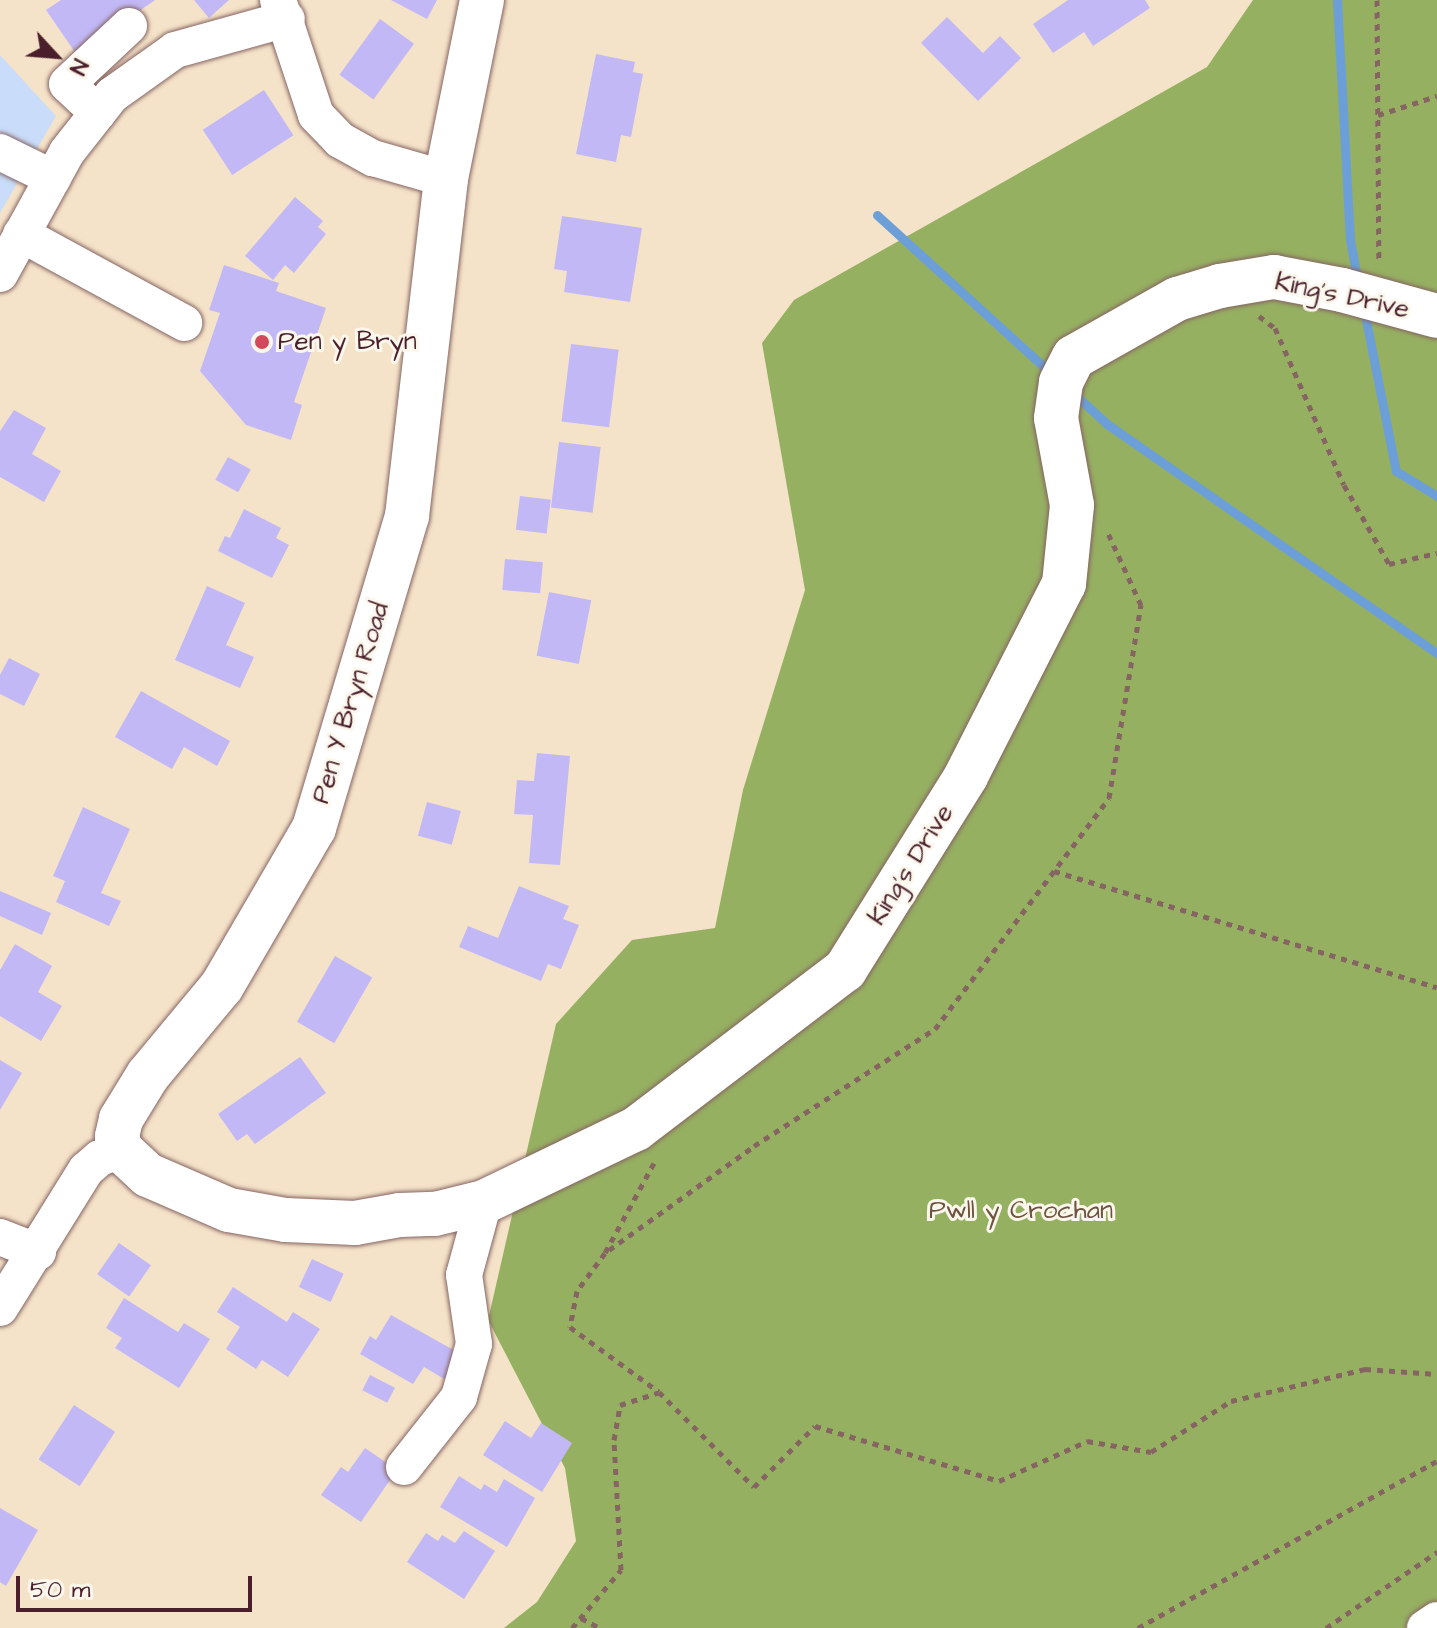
<!DOCTYPE html>
<html>
<head>
<meta charset="utf-8">
<style>
  body { margin:0 }
  #map { position:relative; width:1437px; height:1628px; overflow:hidden; background:#f5e3c9; font-family:"Architects Daughter",sans-serif }
  div>[style] { position:absolute }
  [style*='--x'] { left:calc(var(--x)*1px); top:calc(var(--y)*1px); width:calc(var(--w)*1px); rotate:calc(var(--a)*1deg) }
  .built>* { inset:0; background:#c9dcf9 }
  .forest>* { inset:0; background:#96b062 }
  .stream>* { height:9px; margin:-4.5px; padding:0 4.5px; transform-origin:4.5px; border-radius:4.5px; background:#6c9fd7 }
  .building>* { inset:0; background:#c1b8f5; transform-origin:0 0 }
  .path>* { height:5px; margin-top:-2.5px; transform-origin:0; background:repeating-linear-gradient(90deg,#866462 0 6px,transparent 0 12px) }
  .roads { filter:drop-shadow(0 0 2px #866462) drop-shadow(0 0 2px #866462) }
  .minor>* { height:36px; margin:-18px; padding:0 18px; transform-origin:18px; border-radius:18px; background:#fff }
  .major>* { height:44px; margin:-22px; padding:0 22px; transform-origin:22px; border-radius:22px; background:#fff }
  .dots>* { width:22px; height:22px; translate:-50% -50%; box-sizing:border-box; border:4px solid #fbf7ec; border-radius:50% }
  span { translate:-50% -50%; white-space:nowrap; text-align:center; line-height:1.15; -webkit-text-stroke:6px #fbf7ec; paint-order:stroke }
  .street-label { font-size:26px; color:#4a1f2b }
  .poi-label { font-size:26px; color:#4a1f2b }
  .left { translate:0 -50%; text-align:left }
  .park-label { font-size:26px; color:#6d533f }
  .north { position:absolute; left:16px; top:16px; width:80px; height:80px; -webkit-text-stroke:6px #fbf7ec; paint-order:stroke; rotate:116deg; font-size:22px; font-weight:700; line-height:32px; text-align:center; color:#4a1f2b }
  .north::after { content:''; display:block; margin:auto; width:28px; height:36px; background:#4a1f2b; clip-path:polygon(50% 0,100% 100%,50% 72%,0 100%) }
  .scale { position:absolute; left:16px; top:1576px; width:236px; height:36px; box-sizing:border-box; border:4px solid #4a1f2b; border-top:0; padding-left:10px; font-size:24px; line-height:28px; white-space:nowrap; color:#4a1f2b; -webkit-text-stroke:6px #fbf7ec; paint-order:stroke }
</style>
</head>
<body>
<div id="map">
  <div class="built">
    <i style="clip-path:polygon(0 55px,56px 116px,0 213px)"></i>
  </div>
  <div class="forest">
    <i style="clip-path:polygon(1253px 0,1437px 0,1437px 1620px,1425px 1628px,504px 1628px,537px 1602px,576px 1541px,565px 1468px,488px 1320px,556px 1024px,632px 940px,715px 928px,743px 790px,805px 590px,762px 343px,794px 300px,1207px 67px)"></i>
  </div>
  <div class="stream">
    <i style="--x:1337;--y:0;--w:240;--a:86.9"></i>
    <i style="--x:1350;--y:240;--w:44;--a:79.5"></i>
    <i style="--x:877;--y:215;--w:236;--a:42.3"></i>
    <i style="--x:1364;--y:310;--w:164;--a:78.8"></i>
    <i style="--x:1396;--y:471;--w:48;--a:31.4"></i>
    <i style="--x:1072;--y:392;--w:47;--a:42.4"></i>
    <i style="--x:1107;--y:424;--w:402;--a:34.8"></i>
  </div>
  <div class="building">
    <i style="clip-path:polygon(61px 0,155px 0,77px 55px,46px 10px)"></i>
    <i style="clip-path:polygon(194px 0,229px 0,209px 18px)"></i>
    <i style="clip-path:polygon(391px 0,437px 0,427px 19px)"></i>
    <i style="clip-path:polygon(1068px 0,1145px 0,1150px 8px,1093px 46px,1084px 32px,1053px 53px,1033px 24px)"></i>
    <i style="clip-path:polygon(947px 17px,983px 53px,1000px 36px,1021px 58px,978px 101px,921px 43px)"></i>
    <i style="left:380px;top:19px;width:42px;height:69px;rotate:36deg"></i>
    <i style="clip-path:polygon(596px 54px,635px 62px,633px 72px,643px 74px,631px 137px,621px 135px,616px 162px,576px 154px)"></i>
    <i style="left:264px;top:90px;width:54px;height:73px;rotate:57deg"></i>
    <i style="clip-path:polygon(295px 197px,323px 221px,318px 227px,326px 234px,294px 273px,285px 265px,273px 280px,245px 256px)"></i>
    <i style="clip-path:polygon(562px 216px,642px 228px,630px 302px,564px 292px,567px 271px,554px 269px)"></i>
    <i style="clip-path:polygon(224px 265px,279px 283px,276px 291px,326px 308px,294px 402px,302px 405px,291px 440px,246px 425px,200px 371px,220px 313px,209px 310px)"></i>
    <i style="left:571px;top:344px;width:48px;height:78px;rotate:7deg"></i>
    <i style="clip-path:polygon(14px 410px,46px 428px,32px 454px,61px 471px,44px 502px,0 477px,0 431px)"></i>
    <i style="left:559px;top:442px;width:42px;height:66px;rotate:7deg"></i>
    <i style="left:228px;top:457px;width:26px;height:26px;rotate:29deg"></i>
    <i style="left:520px;top:496px;width:31px;height:34px;rotate:7deg"></i>
    <i style="clip-path:polygon(244px 509px,281px 528px,276px 538px,289px 545px,272px 578px,218px 551px,225px 536px,230px 538px)"></i>
    <i style="left:505px;top:559px;width:38px;height:31px;rotate:5deg"></i>
    <i style="clip-path:polygon(207px 586px,245px 603px,226px 645px,254px 657px,240px 688px,175px 660px)"></i>
    <i style="left:549px;top:592px;width:43px;height:65px;rotate:11deg"></i>
    <i style="clip-path:polygon(9px 658px,40px 674px,24px 706px,0 694px,0 675px)"></i>
    <i style="clip-path:polygon(141px 691px,230px 741px,217px 766px,184px 747px,172px 769px,115px 737px)"></i>
    <i style="clip-path:polygon(537px 753px,570px 756px,560px 865px,529px 863px,533px 815px,514px 814px,517px 780px,534px 781px)"></i>
    <i style="left:427px;top:802px;width:35px;height:35px;rotate:15deg"></i>
    <i style="clip-path:polygon(83px 807px,130px 829px,101px 893px,121px 901px,109px 926px,56px 902px,65px 881px,53px 876px)"></i>
    <i style="clip-path:polygon(519px 886px,569px 906px,563px 919px,579px 925px,561px 969px,548px 964px,541px 981px,459px 947px,468px 926px,498px 938px)"></i>
    <i style="clip-path:polygon(0 891px,51px 913px,42px 935px,0 916px)"></i>
    <i style="clip-path:polygon(15px 944px,52px 966px,38px 992px,62px 1006px,41px 1041px,0 1016px,0 970px)"></i>
    <i style="left:335px;top:956px;width:43px;height:76px;rotate:30deg"></i>
    <i style="clip-path:polygon(300px 1057px,326px 1093px,255px 1144px,247px 1134px,237px 1141px,218px 1114px)"></i>
    <i style="clip-path:polygon(0 1060px,22px 1073px,0 1110px)"></i>
    <i style="left:119px;top:1243px;width:39px;height:38px;rotate:35deg"></i>
    <i style="left:312px;top:1259px;width:35px;height:31px;rotate:25deg"></i>
    <i style="clip-path:polygon(233px 1287px,287px 1322px,293px 1312px,320px 1329px,288px 1377px,262px 1360px,256px 1369px,226px 1349px,240px 1327px,217px 1312px)"></i>
    <i style="clip-path:polygon(124px 1298px,178px 1332px,184px 1323px,210px 1339px,179px 1388px,115px 1348px,122px 1338px,106px 1328px)"></i>
    <i style="clip-path:polygon(391px 1315px,466px 1357px,451px 1383px,424px 1367px,413px 1384px,360px 1354px,370px 1336px,376px 1340px)"></i>
    <i style="left:370px;top:1375px;width:28px;height:17px;rotate:27deg"></i>
    <i style="left:74px;top:1405px;width:49px;height:65px;rotate:33deg"></i>
    <i style="clip-path:polygon(505px 1421px,531px 1438px,541px 1423px,572px 1443px,542px 1492px,483px 1455px)"></i>
    <i style="clip-path:polygon(365px 1448px,397px 1470px,361px 1522px,321px 1495px,341px 1467px,348px 1472px)"></i>
    <i style="clip-path:polygon(459px 1476px,481px 1490px,484px 1484px,497px 1492px,504px 1479px,535px 1498px,507px 1547px,440px 1507px)"></i>
    <i style="clip-path:polygon(0 1508px,38px 1530px,6px 1586px,0 1582px)"></i>
    <i style="clip-path:polygon(464px 1531px,495px 1551px,464px 1599px,407px 1562px,426px 1533px,438px 1541px,442px 1535px,455px 1543px)"></i>
  </div>
  <div class="path">
    <i style="--x:1377;--y:0;--w:263;--a:89.6"></i>
    <i style="--x:1378;--y:115;--w:62;--a:-17.9"></i>
    <i style="--x:1259;--y:316;--w:20;--a:37"></i>
    <i style="--x:1275;--y:328;--w:171;--a:66.3"></i>
    <i style="--x:1344;--y:485;--w:91;--a:60.3"></i>
    <i style="--x:1389;--y:564;--w:49;--a:-12.9"></i>
    <i style="--x:1054;--y:871;--w:400;--a:16.9"></i>
    <i style="--x:654;--y:1163;--w:102;--a:118.6"></i>
    <i style="--x:605;--y:1253;--w:47;--a:126.4"></i>
    <i style="--x:577;--y:1291;--w:37;--a:101"></i>
    <i style="--x:570;--y:1327;--w:110;--a:36.1"></i>
    <i style="--x:659;--y:1392;--w:134;--a:45"></i>
    <i style="--x:754;--y:1487;--w:86;--a:-45"></i>
    <i style="--x:815;--y:1426;--w:192;--a:16.6"></i>
    <i style="--x:999;--y:1481;--w:97;--a:-24.4"></i>
    <i style="--x:1087;--y:1441;--w:65;--a:9.8"></i>
    <i style="--x:1151;--y:1452;--w:95;--a:-32.5"></i>
    <i style="--x:1231;--y:1401;--w:138;--a:-13.4"></i>
    <i style="--x:1365;--y:1369;--w:72;--a:4"></i>
    <i style="--x:609;--y:1250;--w:178;--a:-35.6"></i>
    <i style="--x:754;--y:1146;--w:216;--a:-32.9"></i>
    <i style="--x:935;--y:1029;--w:289;--a:-53"></i>
    <i style="--x:1109;--y:798;--w:196;--a:-80.6"></i>
    <i style="--x:1141;--y:605;--w:79;--a:-114.6"></i>
    <i style="--x:581;--y:1618;--w:21;--a:28"></i>
    <i style="--x:572;--y:1628;--w:76;--a:-49.8"></i>
    <i style="--x:621;--y:1570;--w:130;--a:-93.1"></i>
    <i style="--x:614;--y:1440;--w:36;--a:-80"></i>
    <i style="--x:620;--y:1405;--w:40;--a:-18"></i>
    <i style="--x:1138;--y:1628;--w:342;--a:-29.2"></i>
    <i style="--x:1326;--y:1628;--w:135;--a:-34.4"></i>
  </div>
  <div class="roads">
    <div class="minor">
      <i style="--x:278;--y:0;--w:121;--a:71.7"></i>
      <i style="--x:316;--y:115;--w:35;--a:46"></i>
      <i style="--x:340;--y:140;--w:38;--a:29"></i>
      <i style="--x:373;--y:158;--w:76;--a:16"></i>
      <i style="--x:98;--y:113;--w:42;--a:-136.9"></i>
      <i style="--x:67;--y:84;--w:85;--a:-43.1"></i>
      <i style="--x:0;--y:152;--w:59;--a:26.1"></i>
      <i style="--x:21;--y:234;--w:186;--a:28.6"></i>
      <i style="--x:0;--y:274;--w:139;--a:-61.2"></i>
      <i style="--x:67;--y:152;--w:73;--a:-51.7"></i>
      <i style="--x:112;--y:95;--w:77;--a:-35.5"></i>
      <i style="--x:175;--y:50;--w:116;--a:-15.5"></i>
      <i style="--x:0;--y:1237;--w:41;--a:21.5"></i>
      <i style="--x:0;--y:1308;--w:163;--a:-58.1"></i>
      <i style="--x:86;--y:1170;--w:18;--a:-41"></i>
      <i style="--x:100;--y:1158;--w:22;--a:-21"></i>
      <i style="--x:404;--y:1467;--w:89;--a:-51.8"></i>
      <i style="--x:459;--y:1397;--w:55;--a:-74.2"></i>
      <i style="--x:474;--y:1344;--w:70;--a:-98.2"></i>
      <i style="--x:464;--y:1275;--w:76;--a:-74.7"></i>
      <i style="--x:1425;--y:1628;--w:14;--a:-34"></i>
    </div>
    <div class="major">
      <i style="--x:482;--y:0;--w:183;--a:101.4"></i>
      <i style="--x:446;--y:179;--w:339;--a:96.6"></i>
      <i style="--x:407;--y:516;--w:326;--a:106.6"></i>
      <i style="--x:314;--y:828;--w:183;--a:120.2"></i>
      <i style="--x:222;--y:986;--w:116;--a:129.7"></i>
      <i style="--x:148;--y:1075;--w:52;--a:121.5"></i>
      <i style="--x:121;--y:1119;--w:18;--a:103"></i>
      <i style="--x:117;--y:1137;--w:14;--a:73"></i>
      <i style="--x:121;--y:1150;--w:37;--a:43"></i>
      <i style="--x:148;--y:1175;--w:88;--a:23.4"></i>
      <i style="--x:229;--y:1210;--w:58;--a:10"></i>
      <i style="--x:286;--y:1220;--w:69;--a:2.5"></i>
      <i style="--x:355;--y:1223;--w:46;--a:-10.1"></i>
      <i style="--x:400;--y:1215;--w:35;--a:-2"></i>
      <i style="--x:435;--y:1214;--w:50;--a:-13.8"></i>
      <i style="--x:484;--y:1202;--w:169;--a:-25.7"></i>
      <i style="--x:636;--y:1129;--w:263;--a:-37.3"></i>
      <i style="--x:845;--y:970;--w:229;--a:-58"></i>
      <i style="--x:966;--y:776;--w:216;--a:-63"></i>
      <i style="--x:1064;--y:584;--w:79;--a:-84.2"></i>
      <i style="--x:1072;--y:505;--w:88;--a:-100.4"></i>
      <i style="--x:1056;--y:418;--w:36;--a:-82"></i>
      <i style="--x:1061;--y:382;--w:28;--a:-63"></i>
      <i style="--x:1074;--y:357;--w:118;--a:-29.4"></i>
      <i style="--x:1177;--y:299;--w:45;--a:-16.8"></i>
      <i style="--x:1220;--y:286;--w:55;--a:-9.5"></i>
      <i style="--x:1274;--y:277;--w:69;--a:10.8"></i>
      <i style="--x:1342;--y:290;--w:98;--a:15.3"></i>
    </div>
  </div>
  <div class="dots">
    <i style="left:262px;top:342px;background:#d1495b"></i>
  </div>
  <div class="street-label">
    <span style="left:1342px;top:296px;rotate:12deg">King's Drive</span>
    <span style="left:351px;top:703px;rotate:-73deg">Pen Y Bryn Road</span>
    <span style="left:911px;top:865px;rotate:-58deg">King's Drive</span>
  </div>
  <div class="poi-label">
    <span class="left" style="left:278px;top:342px">Pen y Bryn</span>
  </div>
  <div class="park-label">
    <span style="left:1021px;top:1211px">Pwll y Crochan</span>
  </div>
  <div class="north">N</div>
  <div class="scale">50 m</div>
</div>
</body>
</html>
